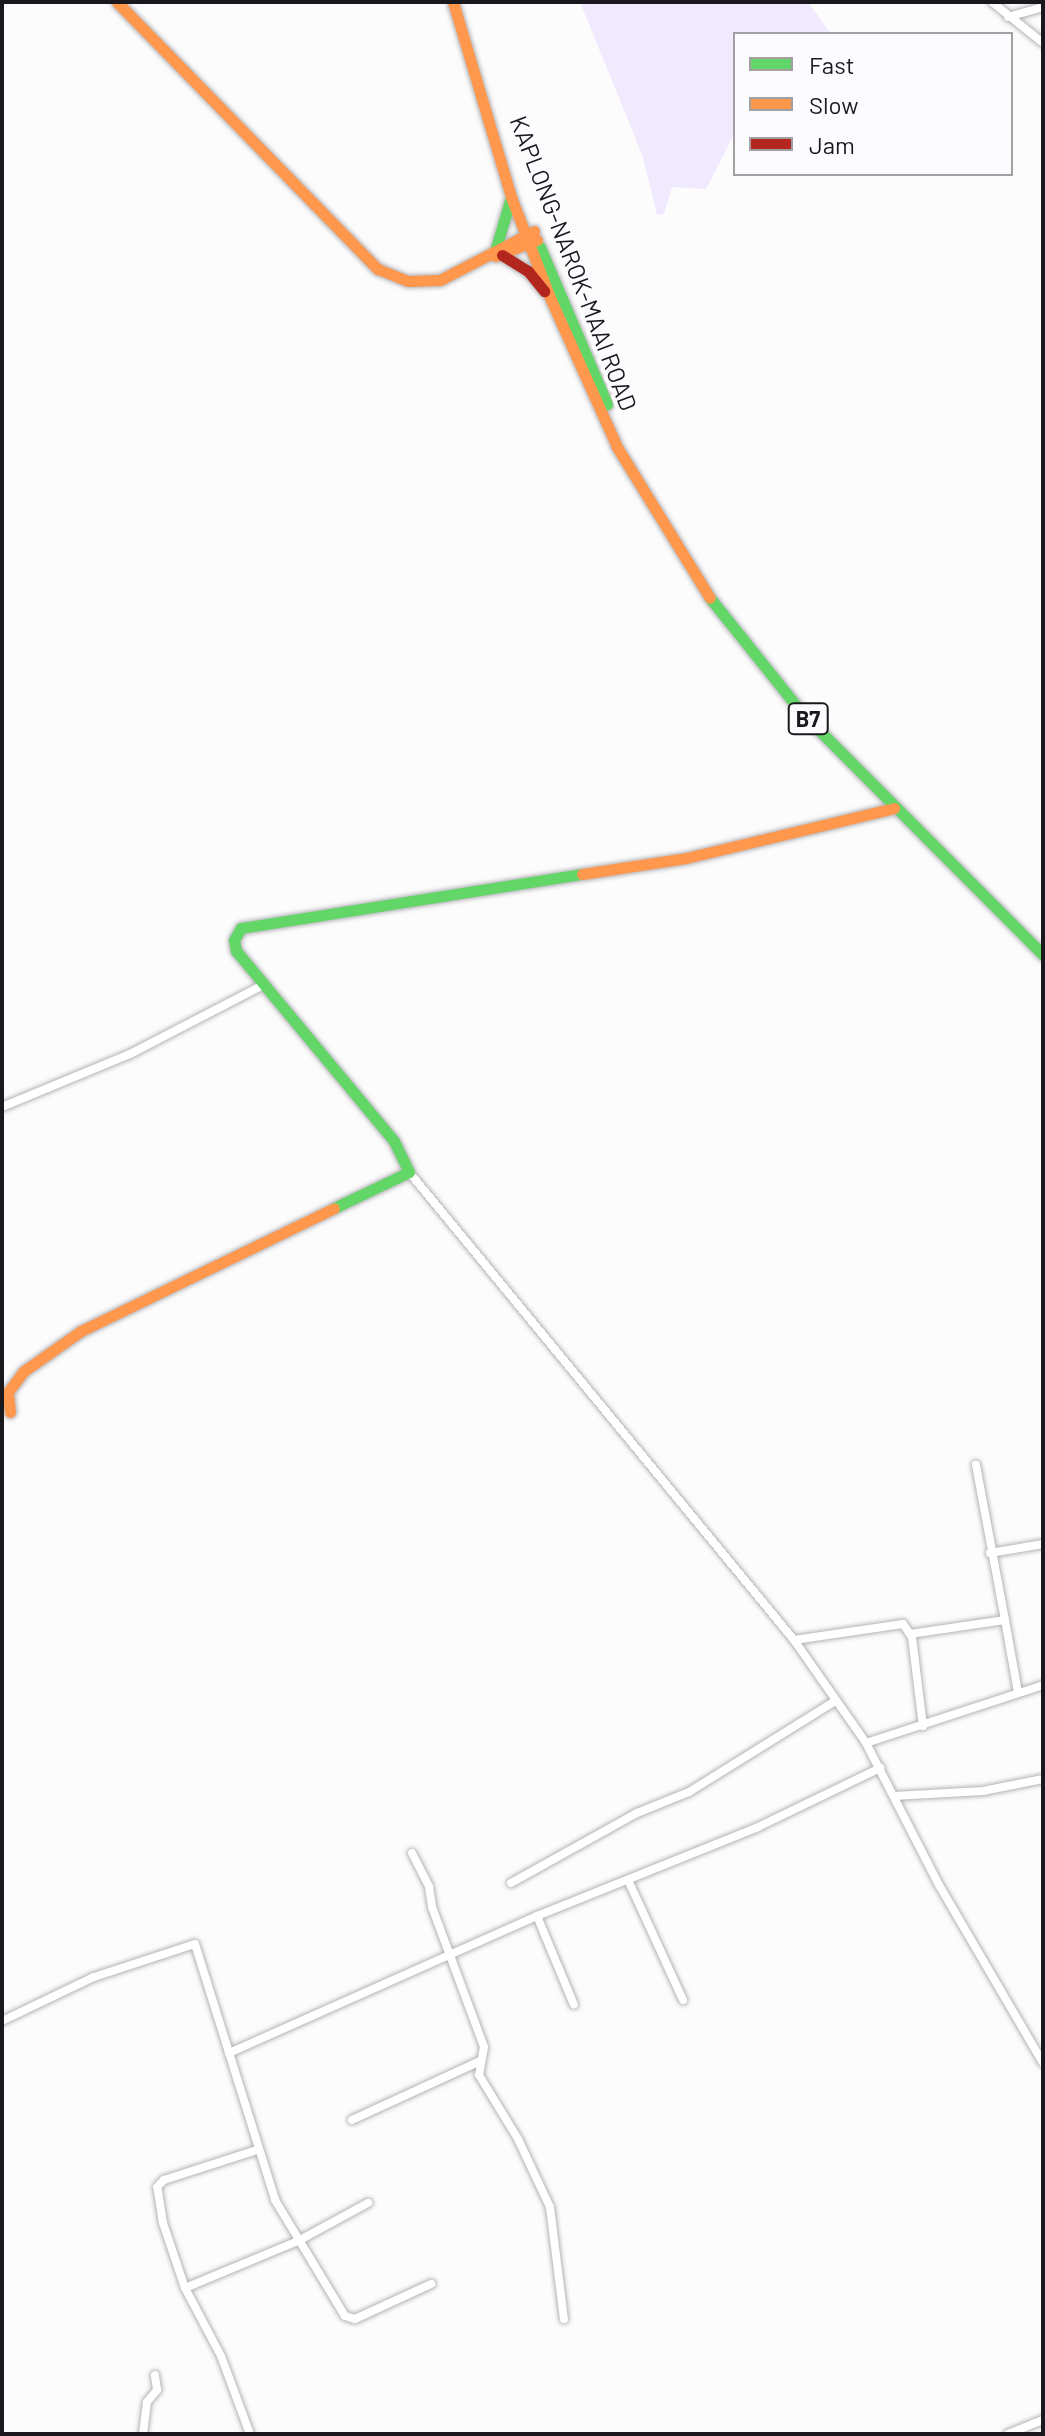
<!DOCTYPE html>
<html>
<head>
<meta charset="utf-8">
<style>
  body { margin:0 }
  #map { position:relative; width:1045px; height:2436px; overflow:hidden; background:#fcfcfd; font-family:Barlow,sans-serif }
  div>[style] { position:absolute }
  [style*='--x'] { left:calc(var(--x)*1px); top:calc(var(--y)*1px); width:calc(var(--w)*1px); rotate:calc(var(--a)*1deg) }
  .green>* { inset:0; background:#f1e9fe }
  .roads { filter:drop-shadow(0 0 2px #b4b4b7) drop-shadow(0 0 2px #b4b4b7) }
  .street>* { height:8px; margin:-4px; padding:0 4px; transform-origin:4px; border-radius:4px; background:#fff }
  .fast>* { height:11px; margin:-5.5px; padding:0 5.5px; transform-origin:5.5px; border-radius:5.5px; background:#63d668 }
  .slow>* { height:11px; margin:-5.5px; padding:0 5.5px; transform-origin:5.5px; border-radius:5.5px; background:#ff974d }
  .jam>* { height:11px; margin:-5.5px; padding:0 5.5px; transform-origin:5.5px; border-radius:5.5px; background:#b3261e }
  span { translate:-50% -50%; white-space:nowrap; text-align:center; line-height:1.15; -webkit-text-stroke:8px #fcfbfe; paint-order:stroke }
  .shield-label span { padding:2px 6px; background:#fcfbfe; border:2px solid; border-radius:6px; -webkit-text-stroke-width:0 }
  .shield-label { font-size:22px; color:#1a181d; font-weight:700 }
  .street-label { font-size:24px; color:#1a181d }
  .frame { position:absolute; inset:0; border:4px solid #1a181d; pointer-events:none }
  .legend { position:absolute; left:733px; top:32px; width:280px; height:144px; box-sizing:border-box; background:#fcfbfe; border:2px solid #a2a0a4; margin:0; padding:10px 14px; list-style:none; font-size:24px; color:#1a181d }
  .legend li { display:flex; align-items:center; gap:16px; height:40px }
  .legend b { width:40px; border:2px solid #a2a0a4 }
</style>
</head>
<body>
<div id="map">
  <div class="green">
    <i style="clip-path:polygon(580px 2px,808px 2px,831px 34px,735px 34px,735px 133px,706px 189px,672px 187px,664px 214px,657px 215px,643px 157px)"></i>
  </div>
  <div class="roads">
    <div class="street">
      <i style="--x:992;--y:2;--w:65;--a:38.8"></i>
      <i style="--x:1008;--y:17;--w:36;--a:-16"></i>
      <i style="--x:2;--y:1107;--w:139;--a:-22.5"></i>
      <i style="--x:130;--y:1054;--w:150;--a:-27.4"></i>
      <i style="--x:409;--y:1172;--w:606;--a:50.56"></i>
      <i style="--x:794;--y:1640;--w:126;--a:55"></i>
      <i style="--x:866;--y:1743;--w:160;--a:62.8"></i>
      <i style="--x:939;--y:1885;--w:206;--a:59.7"></i>
      <i style="--x:990;--y:1553;--w:54;--a:-9.6"></i>
      <i style="--x:1005;--y:1620;--w:73;--a:79.8"></i>
      <i style="--x:910;--y:1634;--w:96;--a:-8.4"></i>
      <i style="--x:1005;--y:1620;--w:158;--a:-100.6"></i>
      <i style="--x:794;--y:1640;--w:110;--a:-8.4"></i>
      <i style="--x:903;--y:1624;--w:16;--a:55"></i>
      <i style="--x:912;--y:1637;--w:90;--a:83"></i>
      <i style="--x:866;--y:1743;--w:186;--a:-18.1"></i>
      <i style="--x:894;--y:1796;--w:89;--a:-3.2"></i>
      <i style="--x:983;--y:1791;--w:61;--a:-11.3"></i>
      <i style="--x:412;--y:1853;--w:38;--a:63"></i>
      <i style="--x:429;--y:1887;--w:20;--a:81"></i>
      <i style="--x:432;--y:1907;--w:149;--a:69.6"></i>
      <i style="--x:484;--y:2047;--w:28;--a:100"></i>
      <i style="--x:479;--y:2075;--w:75;--a:58.6"></i>
      <i style="--x:518;--y:2139;--w:75;--a:64.8"></i>
      <i style="--x:550;--y:2207;--w:113;--a:82.9"></i>
      <i style="--x:629;--y:1882;--w:130;--a:65.4"></i>
      <i style="--x:511;--y:1883;--w:144;--a:-29.1"></i>
      <i style="--x:637;--y:1813;--w:56;--a:-22"></i>
      <i style="--x:689;--y:1792;--w:172;--a:-31.9"></i>
      <i style="--x:537;--y:1916;--w:96;--a:67.4"></i>
      <i style="--x:2;--y:2021;--w:102;--a:-25.6"></i>
      <i style="--x:94;--y:1977;--w:106;--a:-18.1"></i>
      <i style="--x:195;--y:1944;--w:268;--a:72.6"></i>
      <i style="--x:275;--y:2200;--w:135;--a:58.9"></i>
      <i style="--x:345;--y:2316;--w:10;--a:17"></i>
      <i style="--x:355;--y:2319;--w:84;--a:-24.7"></i>
      <i style="--x:229;--y:2053;--w:337;--a:-24"></i>
      <i style="--x:537;--y:1916;--w:238;--a:-21.9"></i>
      <i style="--x:758;--y:1827;--w:136;--a:-25.8"></i>
      <i style="--x:352;--y:2120;--w:139;--a:-24.7"></i>
      <i style="--x:185;--y:2288;--w:122;--a:-22.6"></i>
      <i style="--x:298;--y:2241;--w:80;--a:-28.5"></i>
      <i style="--x:143;--y:2434;--w:32;--a:-83"></i>
      <i style="--x:147;--y:2402;--w:16;--a:-50"></i>
      <i style="--x:157;--y:2390;--w:15;--a:-98"></i>
      <i style="--x:250;--y:2434;--w:83;--a:-110.4"></i>
      <i style="--x:221;--y:2356;--w:77;--a:-117.9"></i>
      <i style="--x:185;--y:2288;--w:69;--a:-108.7"></i>
      <i style="--x:163;--y:2223;--w:36;--a:-99"></i>
      <i style="--x:157;--y:2187;--w:10;--a:-45"></i>
      <i style="--x:164;--y:2180;--w:98;--a:-17.9"></i>
      <i style="--x:1008;--y:2434;--w:38;--a:-22"></i>
    </div>
    <div class="fast">
      <i style="--x:540;--y:247;--w:171;--a:66.9"></i>
      <i style="--x:496;--y:248;--w:53;--a:-73.6"></i>
      <i style="--x:710;--y:598;--w:149;--a:51.3"></i>
      <i style="--x:803;--y:714;--w:340;--a:45.1"></i>
      <i style="--x:334;--y:1208;--w:83;--a:-25.6"></i>
      <i style="--x:409;--y:1172;--w:34;--a:-116"></i>
      <i style="--x:394;--y:1141;--w:247;--a:-129.7"></i>
      <i style="--x:236;--y:951;--w:11;--a:-100"></i>
      <i style="--x:234;--y:940;--w:14;--a:-60"></i>
      <i style="--x:241;--y:928;--w:345;--a:-9"></i>
    </div>
    <div class="slow">
      <i style="--x:117;--y:2;--w:373;--a:45.7"></i>
      <i style="--x:378;--y:269;--w:32;--a:22"></i>
      <i style="--x:408;--y:281;--w:32;--a:-2"></i>
      <i style="--x:440;--y:280;--w:106;--a:-27.5"></i>
      <i style="--x:453;--y:2;--w:203;--a:73.4"></i>
      <i style="--x:511;--y:197;--w:110;--a:68.8"></i>
      <i style="--x:551;--y:300;--w:161;--a:65.8"></i>
      <i style="--x:617;--y:447;--w:177;--a:58.4"></i>
      <i style="--x:495;--y:256;--w:45;--a:-20.9"></i>
      <i style="--x:582;--y:874;--w:105;--a:-8.7"></i>
      <i style="--x:686;--y:858;--w:214;--a:-13.5"></i>
      <i style="--x:10;--y:1412;--w:20;--a:-96"></i>
      <i style="--x:8;--y:1392;--w:26;--a:-53"></i>
      <i style="--x:24;--y:1371;--w:70;--a:-35.1"></i>
      <i style="--x:81;--y:1331;--w:281;--a:-25.9"></i>
    </div>
    <div class="jam">
      <i style="--x:502;--y:255;--w:31;--a:32"></i>
      <i style="--x:528;--y:271;--w:26;--a:51"></i>
    </div>
  </div>
  <div class="shield-label">
    <span style="left:808px;top:719px">B7</span>
  </div>
  <div class="street-label">
    <span style="left:574px;top:263px;rotate:69deg">KAPLONG-NAROK-MAAI ROAD</span>
  </div>
  <div class="frame"></div>
  <ul class="legend">
  <li><b style="height:10px;background:#63d668"></b>Fast</li>
  <li><b style="height:10px;background:#ff974d"></b>Slow</li>
  <li><b style="height:10px;background:#b3261e"></b>Jam</li>
  </ul>
</div>
</body>
</html>
